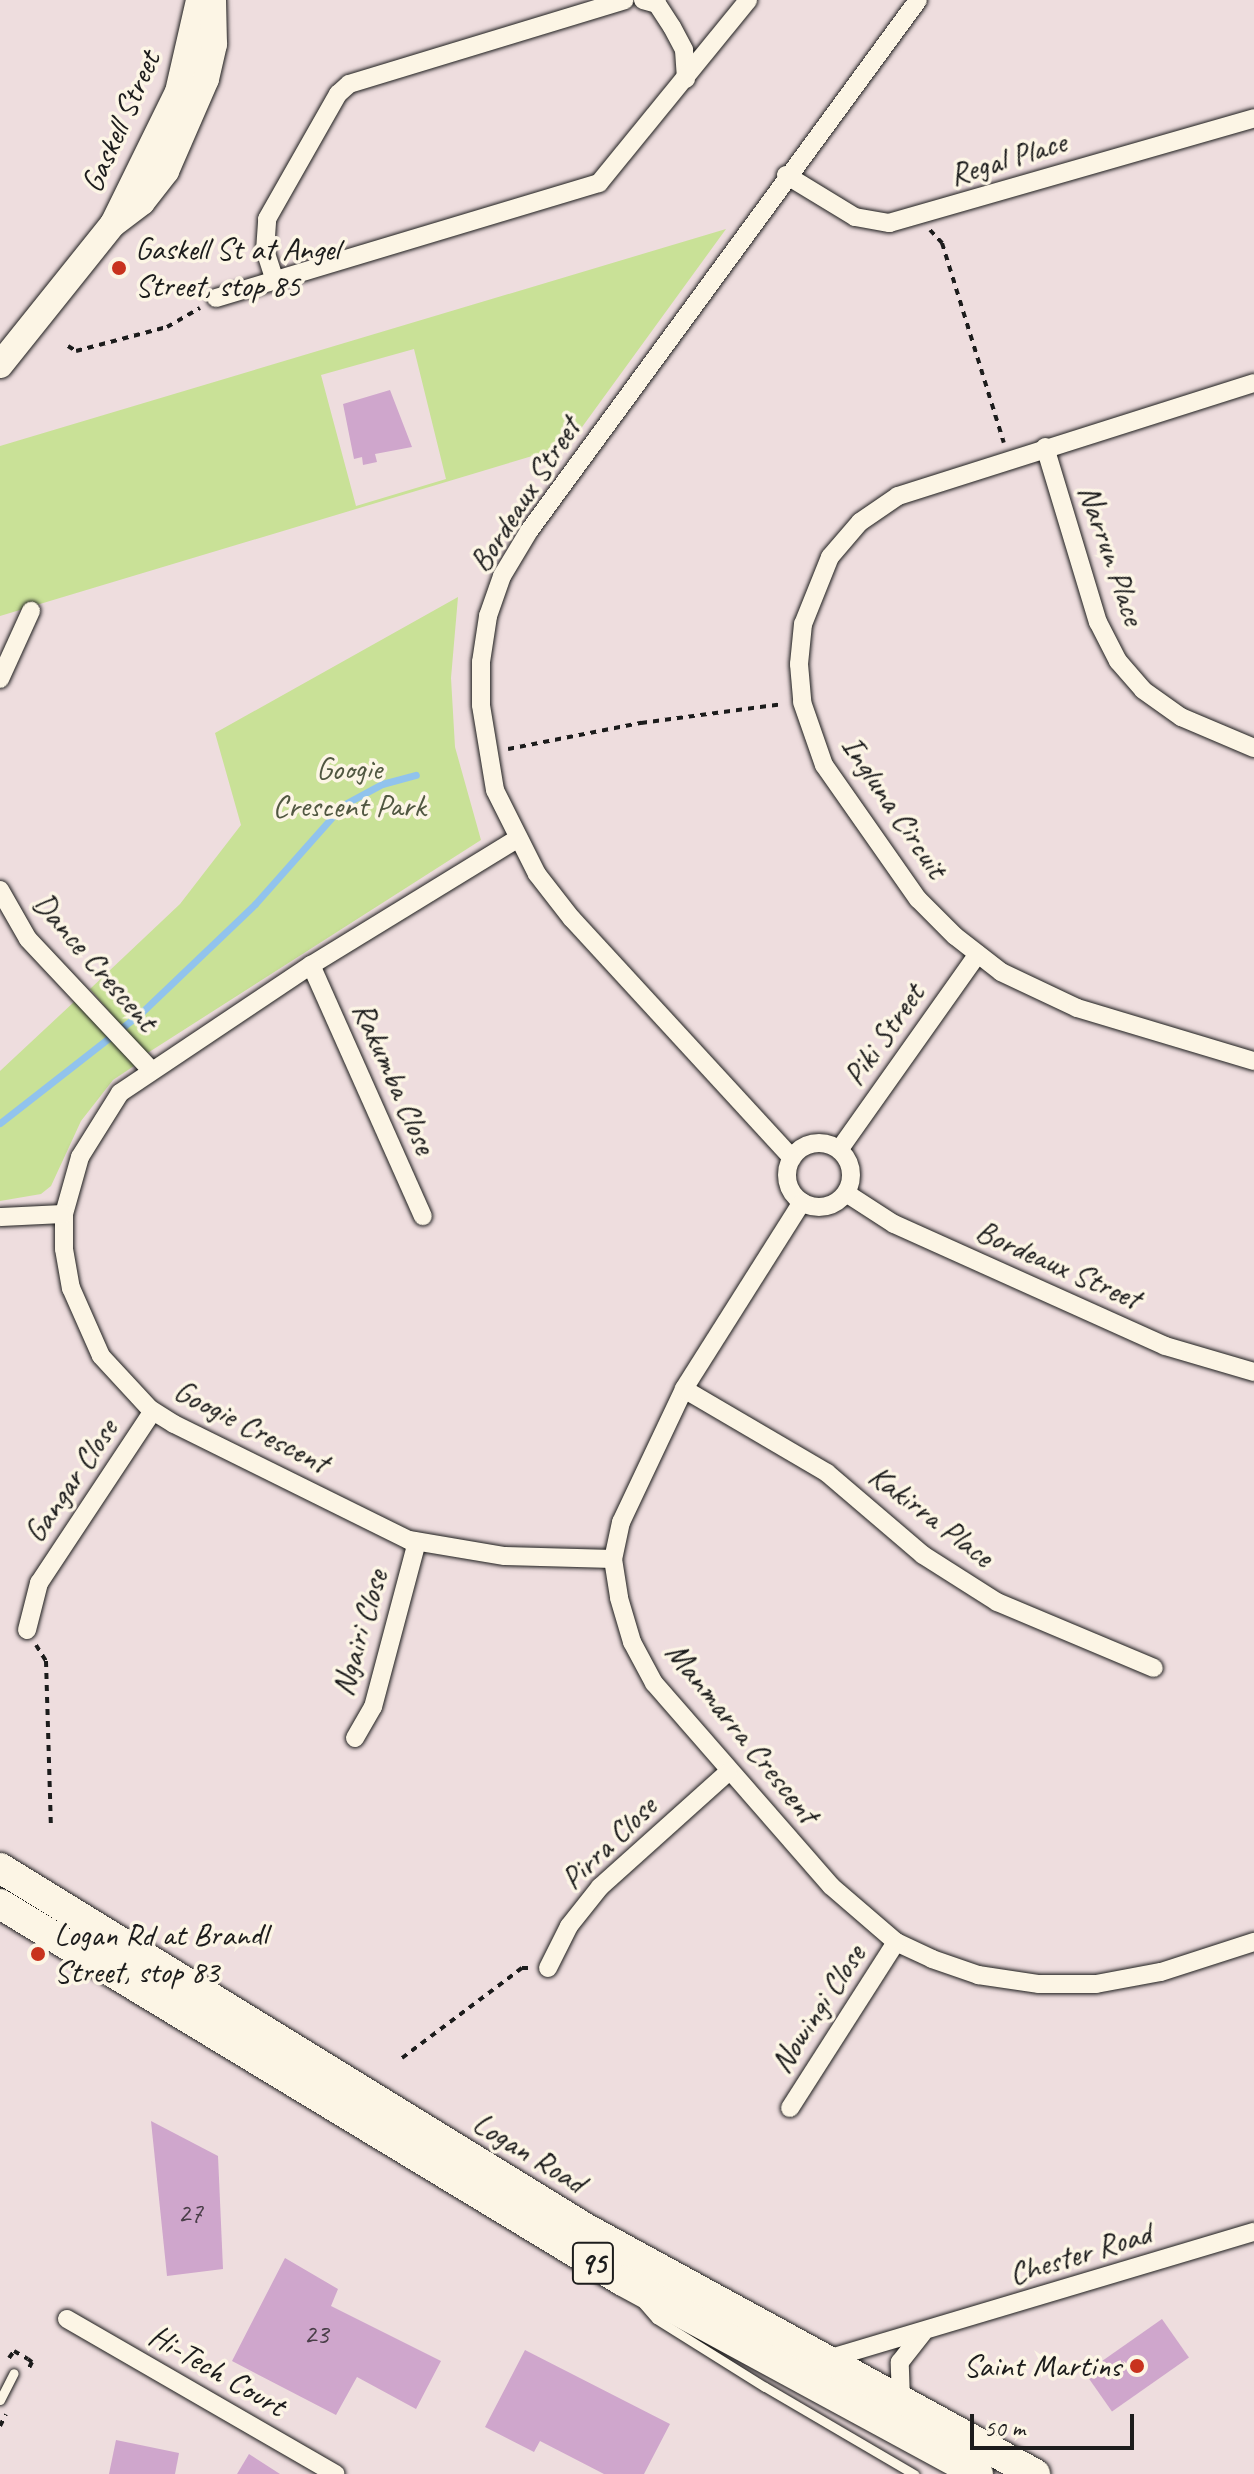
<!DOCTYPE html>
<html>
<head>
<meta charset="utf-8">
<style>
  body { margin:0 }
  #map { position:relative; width:1254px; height:2474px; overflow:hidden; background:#eeddde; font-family:Caveat,sans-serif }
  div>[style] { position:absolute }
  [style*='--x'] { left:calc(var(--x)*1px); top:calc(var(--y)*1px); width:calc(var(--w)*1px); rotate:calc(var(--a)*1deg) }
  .green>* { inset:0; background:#c9e197 }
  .stream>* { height:7px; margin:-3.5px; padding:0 3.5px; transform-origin:3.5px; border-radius:3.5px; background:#91c3ed }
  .building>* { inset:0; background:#cfa6cc; transform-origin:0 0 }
  .path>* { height:4px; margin-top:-2px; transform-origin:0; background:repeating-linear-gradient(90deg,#1c1c1c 0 6px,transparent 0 12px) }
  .roads { filter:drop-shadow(0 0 2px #1c1c1c) drop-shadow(0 0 2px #1c1c1c) }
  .lane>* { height:9px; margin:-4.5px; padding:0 4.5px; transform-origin:4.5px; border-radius:4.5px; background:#fcf5e5 }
  .street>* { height:18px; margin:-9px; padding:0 9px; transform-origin:9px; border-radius:9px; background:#fcf5e5 }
  .street>.ring { margin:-9px; padding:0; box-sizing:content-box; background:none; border:18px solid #fcf5e5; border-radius:50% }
  .secondary>* { height:26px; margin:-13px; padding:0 13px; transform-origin:13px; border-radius:13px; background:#fcf5e5 }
  .primary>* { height:30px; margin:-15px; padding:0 15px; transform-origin:15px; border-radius:15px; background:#fcf5e5 }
  .dots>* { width:22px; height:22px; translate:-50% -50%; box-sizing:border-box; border:4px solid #fcf5e5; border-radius:50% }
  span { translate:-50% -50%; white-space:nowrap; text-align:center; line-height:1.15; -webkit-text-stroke:7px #fcf5e5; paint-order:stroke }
  .number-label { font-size:28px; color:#493e48 }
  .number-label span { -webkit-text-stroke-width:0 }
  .shield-label span { padding:2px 6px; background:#fcf5e5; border:2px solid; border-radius:6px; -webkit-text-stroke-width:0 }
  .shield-label { font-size:30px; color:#1c1c1c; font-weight:700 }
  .street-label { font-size:32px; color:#1c1c1c }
  .poi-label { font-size:32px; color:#1c1c1c }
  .left { translate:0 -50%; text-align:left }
  .right { translate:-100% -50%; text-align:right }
  .park-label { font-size:32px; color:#505741 }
  .scale { position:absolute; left:970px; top:2414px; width:164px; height:36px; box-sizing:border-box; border:4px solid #1c1c1c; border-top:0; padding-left:10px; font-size:24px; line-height:28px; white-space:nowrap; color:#1c1c1c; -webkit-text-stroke:6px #fcf5e5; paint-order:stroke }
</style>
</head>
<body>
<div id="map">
  <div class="green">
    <i style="clip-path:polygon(evenodd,726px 229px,569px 445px,0 616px,0 446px,726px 229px,414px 349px,446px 479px,356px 506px,321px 375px,414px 349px)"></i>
    <i style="clip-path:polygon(458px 597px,451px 678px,455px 747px,481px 840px,146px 1054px,90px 989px,180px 904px,241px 825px,215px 733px)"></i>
    <i style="clip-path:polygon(75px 1001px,137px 1064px,113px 1080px,81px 1121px,51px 1186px,41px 1194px,0 1201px,0 1071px)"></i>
  </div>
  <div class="stream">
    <i style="--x:0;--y:1123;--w:180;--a:-38"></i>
    <i style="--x:142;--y:1012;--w:156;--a:-43.7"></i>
    <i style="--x:255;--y:904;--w:132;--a:-48.4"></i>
    <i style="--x:343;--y:805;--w:44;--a:-28.3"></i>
    <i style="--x:382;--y:784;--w:35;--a:-15"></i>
  </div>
  <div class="building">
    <i style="clip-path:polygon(390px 390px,412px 447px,375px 454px,377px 462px,363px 465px,362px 457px,354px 459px,343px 404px)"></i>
    <i style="clip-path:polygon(151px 2121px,218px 2156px,223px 2269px,167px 2276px)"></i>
    <i style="clip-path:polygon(285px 2258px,338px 2289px,331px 2306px,441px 2361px,416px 2409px,357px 2377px,336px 2415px,232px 2361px)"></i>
    <i style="left:1162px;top:2319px;width:47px;height:94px;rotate:55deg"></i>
    <i style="clip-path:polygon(525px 2350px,670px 2424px,644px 2474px,604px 2474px,540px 2441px,534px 2452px,485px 2427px)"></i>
    <i style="clip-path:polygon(116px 2440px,179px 2453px,175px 2474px,109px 2474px)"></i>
    <i style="clip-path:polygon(249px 2454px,280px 2474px,237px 2474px)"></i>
  </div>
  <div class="path">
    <i style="--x:930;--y:230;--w:18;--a:47"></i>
    <i style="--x:942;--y:243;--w:209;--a:72.8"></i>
    <i style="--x:68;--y:346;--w:9;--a:32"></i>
    <i style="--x:76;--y:351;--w:94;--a:-14.8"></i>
    <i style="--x:167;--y:327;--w:38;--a:-30"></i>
    <i style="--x:508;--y:749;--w:136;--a:-11.1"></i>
    <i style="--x:641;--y:723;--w:144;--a:-7.6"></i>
    <i style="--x:36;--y:1645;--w:19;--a:58"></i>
    <i style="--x:46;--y:1661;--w:167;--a:88.3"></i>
    <i style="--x:402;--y:2058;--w:150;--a:-36.9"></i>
    <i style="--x:522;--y:1968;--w:8;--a:0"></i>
    <i style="--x:9;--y:2358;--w:9;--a:-54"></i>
    <i style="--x:14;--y:2351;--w:16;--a:30"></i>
    <i style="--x:28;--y:2359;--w:5;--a:37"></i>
    <i style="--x:32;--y:2362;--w:9;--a:117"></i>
    <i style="--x:0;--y:2426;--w:13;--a:-63"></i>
  </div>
  <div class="roads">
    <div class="lane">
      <i style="--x:643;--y:2304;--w:20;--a:49"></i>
      <i style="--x:656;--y:2319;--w:128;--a:32"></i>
      <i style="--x:765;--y:2387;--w:173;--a:30.3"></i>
      <i style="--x:0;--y:2400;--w:30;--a:-63"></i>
    </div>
    <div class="street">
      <i style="--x:643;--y:0;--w:15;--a:16"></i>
      <i style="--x:657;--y:4;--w:27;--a:57"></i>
      <i style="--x:672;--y:27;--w:26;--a:62"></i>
      <i style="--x:684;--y:50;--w:29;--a:86"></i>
      <i style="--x:786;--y:175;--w:81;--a:31.3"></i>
      <i style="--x:855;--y:217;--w:35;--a:10"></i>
      <i style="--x:889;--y:223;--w:380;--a:-16"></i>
      <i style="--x:275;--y:281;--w:32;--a:-108"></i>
      <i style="--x:265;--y:251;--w:32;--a:-86"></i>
      <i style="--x:267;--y:219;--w:144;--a:-60.4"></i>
      <i style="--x:338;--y:94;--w:15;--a:-42"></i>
      <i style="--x:349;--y:84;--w:288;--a:-16.9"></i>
      <i style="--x:216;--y:298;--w:400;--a:-16.7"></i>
      <i style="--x:599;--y:183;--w:236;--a:-50.8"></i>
      <i style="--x:1254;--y:383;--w:374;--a:162.4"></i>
      <i style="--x:898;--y:496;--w:46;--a:145.6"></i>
      <i style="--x:860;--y:522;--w:46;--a:130.6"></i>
      <i style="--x:830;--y:557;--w:72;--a:111.9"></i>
      <i style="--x:803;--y:624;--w:40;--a:95.7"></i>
      <i style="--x:799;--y:664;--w:38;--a:85"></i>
      <i style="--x:802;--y:702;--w:67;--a:70.8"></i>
      <i style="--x:824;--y:765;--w:164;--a:55"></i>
      <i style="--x:918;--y:899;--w:52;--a:45"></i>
      <i style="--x:955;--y:936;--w:58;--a:38"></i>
      <i style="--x:1001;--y:972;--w:84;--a:25.3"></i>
      <i style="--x:1077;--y:1008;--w:185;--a:16.7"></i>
      <i style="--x:1045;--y:447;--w:183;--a:73.2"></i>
      <i style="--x:1098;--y:622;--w:44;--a:62.9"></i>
      <i style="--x:1118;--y:661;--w:38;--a:49"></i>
      <i style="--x:1143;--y:690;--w:47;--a:35.4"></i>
      <i style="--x:1181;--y:717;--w:79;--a:23"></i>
      <i style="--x:0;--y:679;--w:75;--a:-65.5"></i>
      <i style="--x:517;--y:839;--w:241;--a:148.5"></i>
      <i style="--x:311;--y:965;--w:230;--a:146.2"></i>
      <i style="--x:120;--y:1093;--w:75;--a:122"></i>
      <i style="--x:80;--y:1157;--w:59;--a:105.7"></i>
      <i style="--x:64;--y:1214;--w:35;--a:90"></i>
      <i style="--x:64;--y:1249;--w:40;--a:80"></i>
      <i style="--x:71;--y:1288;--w:74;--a:66.2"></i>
      <i style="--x:101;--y:1356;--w:72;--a:47.2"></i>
      <i style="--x:150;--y:1409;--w:28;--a:32"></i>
      <i style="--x:174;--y:1424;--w:262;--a:26.3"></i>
      <i style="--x:409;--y:1540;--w:97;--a:9.5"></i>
      <i style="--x:505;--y:1556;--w:108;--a:1.6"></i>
      <i style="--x:0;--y:890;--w:56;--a:60.3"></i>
      <i style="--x:28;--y:939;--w:178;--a:46.8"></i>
      <i style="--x:311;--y:965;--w:275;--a:66"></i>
      <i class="ring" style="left:787px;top:1143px;width:46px;height:46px"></i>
      <i style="--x:839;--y:1150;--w:240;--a:-54.7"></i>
      <i style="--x:792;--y:1158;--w:325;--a:-132.6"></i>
      <i style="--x:572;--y:919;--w:57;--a:-127.9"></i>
      <i style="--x:537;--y:874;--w:94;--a:-116.6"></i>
      <i style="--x:495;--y:790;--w:86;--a:-99.4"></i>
      <i style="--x:481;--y:705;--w:43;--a:-90"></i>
      <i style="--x:481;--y:662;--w:47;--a:-81.3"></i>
      <i style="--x:488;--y:616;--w:42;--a:-70.7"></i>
      <i style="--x:502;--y:576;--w:52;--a:-59"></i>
      <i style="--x:529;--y:531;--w:658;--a:-53.77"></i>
      <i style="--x:846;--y:1193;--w:57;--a:32.9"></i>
      <i style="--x:894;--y:1224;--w:297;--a:24.2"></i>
      <i style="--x:1165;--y:1346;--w:93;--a:16.3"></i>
      <i style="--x:802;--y:1202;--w:221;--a:122.3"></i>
      <i style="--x:684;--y:1389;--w:147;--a:115.3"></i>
      <i style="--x:621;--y:1522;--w:38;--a:102"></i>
      <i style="--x:613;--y:1559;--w:39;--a:81"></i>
      <i style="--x:619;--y:1598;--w:46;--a:73.5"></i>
      <i style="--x:632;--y:1642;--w:47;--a:61.8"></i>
      <i style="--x:654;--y:1683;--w:269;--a:48.9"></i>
      <i style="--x:831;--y:1886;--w:86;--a:40.7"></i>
      <i style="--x:896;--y:1942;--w:40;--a:25"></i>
      <i style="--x:932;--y:1959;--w:49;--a:19.2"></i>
      <i style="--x:978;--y:1975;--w:62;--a:8.4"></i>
      <i style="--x:1039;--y:1984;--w:57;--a:0"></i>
      <i style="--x:1096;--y:1984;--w:66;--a:-10.5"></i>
      <i style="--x:1161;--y:1972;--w:98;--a:-17.9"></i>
      <i style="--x:0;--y:1217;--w:64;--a:-2.7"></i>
      <i style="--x:684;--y:1389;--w:166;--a:30.4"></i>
      <i style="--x:827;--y:1473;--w:126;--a:40.5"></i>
      <i style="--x:923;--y:1555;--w:88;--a:32.4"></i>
      <i style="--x:997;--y:1602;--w:170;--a:22.8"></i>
      <i style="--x:27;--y:1630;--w:49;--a:-75.7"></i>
      <i style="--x:39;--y:1583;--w:206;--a:-56.5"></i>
      <i style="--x:355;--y:1738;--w:36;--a:-60"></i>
      <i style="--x:373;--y:1707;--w:171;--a:-75.1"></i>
      <i style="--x:548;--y:1968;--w:47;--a:-63.4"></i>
      <i style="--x:569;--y:1926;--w:50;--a:-51.5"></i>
      <i style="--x:600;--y:1887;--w:172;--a:-41.9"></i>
      <i style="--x:790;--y:2108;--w:197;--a:-57.4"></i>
      <i style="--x:67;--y:2319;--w:310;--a:30"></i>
      <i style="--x:824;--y:2360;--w:449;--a:-16.6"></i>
      <i style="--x:901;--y:2400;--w:38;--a:-92"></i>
      <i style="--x:900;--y:2362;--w:37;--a:-52"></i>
    </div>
    <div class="secondary">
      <i style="--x:113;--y:224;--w:147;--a:-63.8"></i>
      <i style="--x:178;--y:92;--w:94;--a:-77.1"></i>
      <i style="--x:0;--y:365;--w:181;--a:-51.3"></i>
      <i style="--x:113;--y:224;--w:36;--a:-37"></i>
      <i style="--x:142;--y:202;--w:39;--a:-52"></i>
      <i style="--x:166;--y:171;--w:100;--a:-66.5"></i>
      <i style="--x:206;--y:79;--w:36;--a:-77"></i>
      <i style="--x:214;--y:44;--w:44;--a:-91.3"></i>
    </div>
    <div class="primary">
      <i style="--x:0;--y:1868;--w:687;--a:31.61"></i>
      <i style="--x:585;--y:2228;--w:513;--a:28.66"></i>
      <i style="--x:0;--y:1904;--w:728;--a:31.18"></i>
      <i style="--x:623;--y:2281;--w:404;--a:28.5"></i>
    </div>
  </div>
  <div class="dots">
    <i style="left:119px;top:268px;background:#c8321e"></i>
    <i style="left:38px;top:1954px;background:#c8321e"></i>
    <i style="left:1137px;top:2366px;background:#c8321e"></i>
  </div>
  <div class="number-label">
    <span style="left:190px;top:2213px">27</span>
    <span style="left:316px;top:2334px">23</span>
  </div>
  <div class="shield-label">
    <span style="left:593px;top:2263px">95</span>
  </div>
  <div class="street-label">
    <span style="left:121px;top:122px;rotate:-66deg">Gaskell Street</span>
    <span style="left:1008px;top:159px;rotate:-17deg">Regal Place</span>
    <span style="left:525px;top:495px;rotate:-57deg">Bordeaux Street</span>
    <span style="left:1111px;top:555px;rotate:71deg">Narrun Place</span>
    <span style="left:894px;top:807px;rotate:56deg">Ingluna Circuit</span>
    <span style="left:95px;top:962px;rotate:49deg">Dance Crescent</span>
    <span style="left:884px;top:1035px;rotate:-55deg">Piki Street</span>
    <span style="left:394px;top:1078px;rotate:66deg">Rakumba Close</span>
    <span style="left:1058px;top:1265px;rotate:24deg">Bordeaux Street</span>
    <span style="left:251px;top:1427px;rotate:27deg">Googie Crescent</span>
    <span style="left:71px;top:1481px;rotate:-56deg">Gangar Close</span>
    <span style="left:931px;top:1516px;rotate:37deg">Kakirra Place</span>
    <span style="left:360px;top:1633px;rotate:-74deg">Ngairi Close</span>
    <span style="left:742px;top:1733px;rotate:51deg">Manmarra Crescent</span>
    <span style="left:609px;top:1843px;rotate:-44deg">Pirra Close</span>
    <span style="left:818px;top:2009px;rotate:-57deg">Nowingi Close</span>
    <span style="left:529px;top:2153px;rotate:31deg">Logan Road</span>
    <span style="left:1080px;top:2254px;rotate:-17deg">Chester Road</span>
    <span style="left:217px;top:2371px;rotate:30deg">Hi-Tech Court</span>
  </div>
  <div class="poi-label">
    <span class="left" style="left:135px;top:268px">Gaskell St at Angel<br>Street, stop 85</span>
    <span class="left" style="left:54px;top:1954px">Logan Rd at Brandl<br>Street, stop 83</span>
    <span class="right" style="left:1121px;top:2366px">Saint Martins</span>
  </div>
  <div class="park-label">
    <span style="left:349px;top:788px">Googie<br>Crescent Park</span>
  </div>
  <div class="scale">50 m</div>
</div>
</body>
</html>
